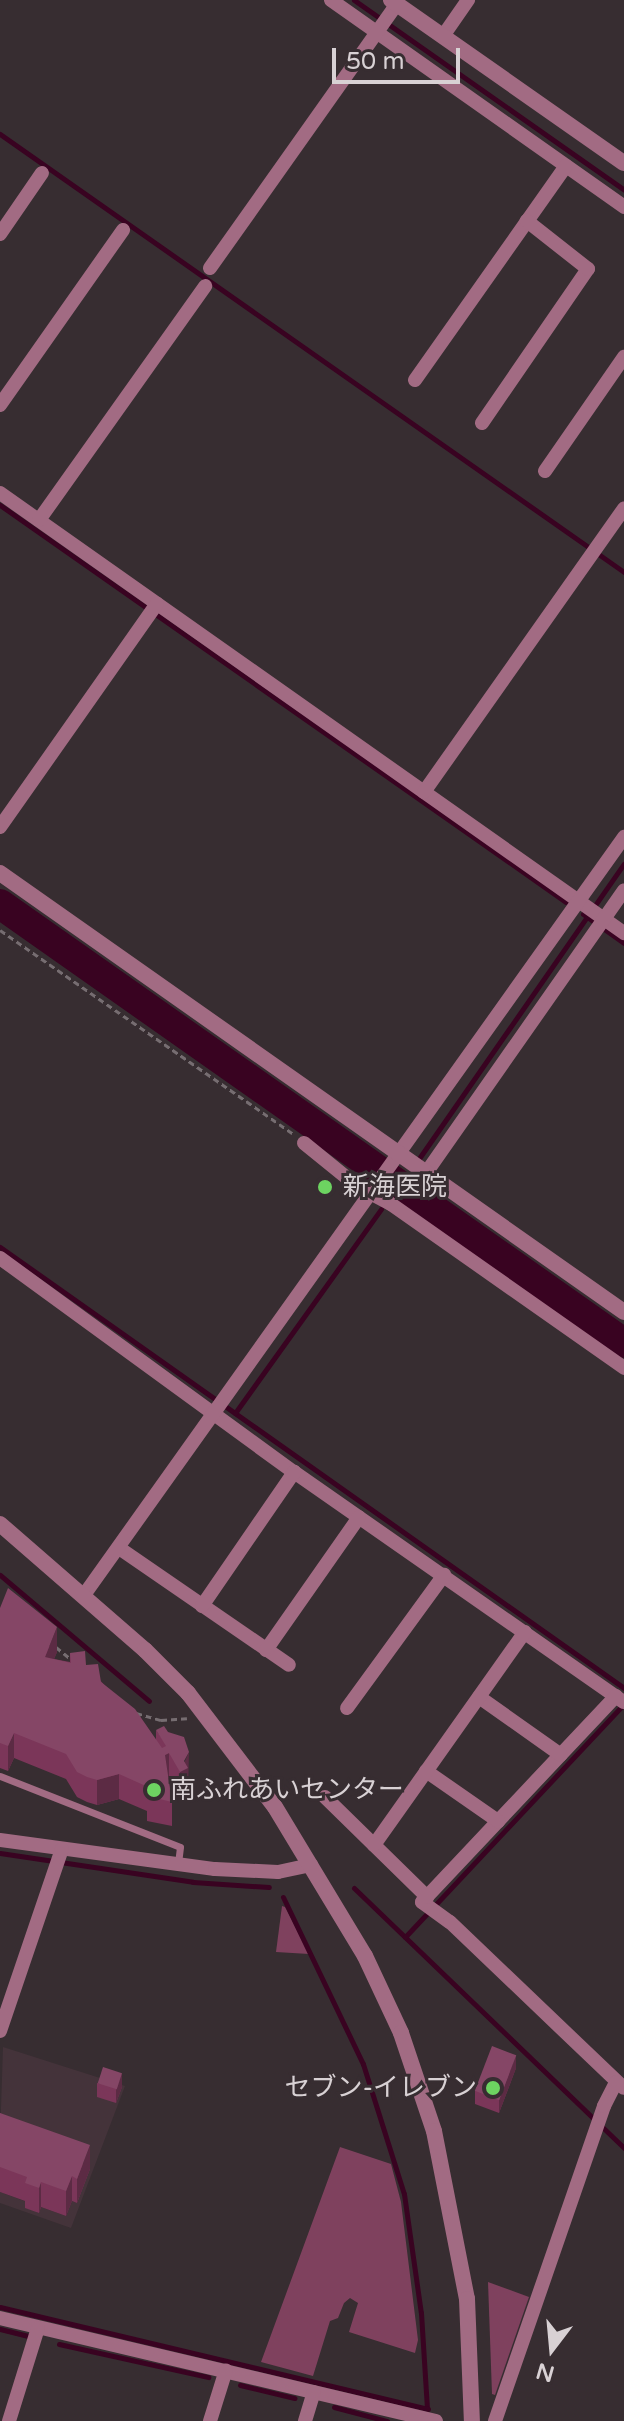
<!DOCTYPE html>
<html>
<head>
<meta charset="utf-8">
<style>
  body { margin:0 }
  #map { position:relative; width:624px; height:2421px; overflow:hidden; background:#372d31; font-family:"Varela Round","Noto Sans JP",sans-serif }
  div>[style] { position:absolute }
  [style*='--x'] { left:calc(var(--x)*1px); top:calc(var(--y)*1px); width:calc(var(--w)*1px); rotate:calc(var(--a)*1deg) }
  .built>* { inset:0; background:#44333a }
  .green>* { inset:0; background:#7f415e }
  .stream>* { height:5px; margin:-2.5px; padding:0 2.5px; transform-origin:2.5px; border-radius:2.5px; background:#390321 }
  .river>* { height:30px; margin:-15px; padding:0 15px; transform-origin:15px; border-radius:15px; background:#390321 }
  .path>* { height:3px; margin-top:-1.5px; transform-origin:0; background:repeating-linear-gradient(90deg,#766d71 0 6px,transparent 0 10px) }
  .service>* { height:7px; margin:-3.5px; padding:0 3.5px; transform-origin:3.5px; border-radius:3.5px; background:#a26b83 }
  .minor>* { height:14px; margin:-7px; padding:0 7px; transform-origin:7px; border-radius:7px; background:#a26b83 }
  .tertiary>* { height:16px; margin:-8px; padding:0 8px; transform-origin:8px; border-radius:8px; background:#a26b83 }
  .wall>* { inset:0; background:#7b3659 }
  .shaded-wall>* { inset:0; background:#5c2b44 }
  .building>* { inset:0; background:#854666; transform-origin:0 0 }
  .dots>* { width:22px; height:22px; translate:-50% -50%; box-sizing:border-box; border:4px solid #372d31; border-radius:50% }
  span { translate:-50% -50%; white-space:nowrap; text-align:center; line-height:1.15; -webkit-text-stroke:6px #372d31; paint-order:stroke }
  .poi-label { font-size:26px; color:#d8d1d4 }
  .left { translate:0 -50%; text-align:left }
  .right { translate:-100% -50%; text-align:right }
  .north { position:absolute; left:512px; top:2309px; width:80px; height:80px; -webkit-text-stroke:6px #372d31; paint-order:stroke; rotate:196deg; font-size:22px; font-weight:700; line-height:32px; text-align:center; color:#d8d1d4 }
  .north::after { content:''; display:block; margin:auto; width:28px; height:36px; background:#d8d1d4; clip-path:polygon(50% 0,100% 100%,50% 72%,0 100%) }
  .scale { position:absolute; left:332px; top:48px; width:128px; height:36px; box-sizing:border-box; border:4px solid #d8d1d4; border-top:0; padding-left:10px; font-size:24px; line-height:28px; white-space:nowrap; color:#d8d1d4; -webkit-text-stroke:6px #372d31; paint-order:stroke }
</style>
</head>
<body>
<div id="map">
  <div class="built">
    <i style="clip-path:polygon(3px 2047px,125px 2086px,71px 2228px,0 2203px,0 2192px,27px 2202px,38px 2213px,41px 2207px,66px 2216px,72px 2201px,78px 2203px,0 2138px)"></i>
  </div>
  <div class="green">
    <i style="clip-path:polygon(282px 1906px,285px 1907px,309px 1954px,276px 1952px)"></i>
    <i style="clip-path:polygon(340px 2147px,391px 2164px,401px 2202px,418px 2340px,415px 2353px,349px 2332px,358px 2303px,350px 2298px,344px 2303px,338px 2318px,330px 2321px,313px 2376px,261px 2362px)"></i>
    <i style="clip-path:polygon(488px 2282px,529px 2297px,495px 2395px,492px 2394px)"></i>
  </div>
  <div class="stream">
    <i style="--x:354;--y:0;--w:330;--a:35.1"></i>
    <i style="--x:0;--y:134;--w:762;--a:35.07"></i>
    <i style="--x:0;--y:505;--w:691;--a:35.05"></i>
    <i style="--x:583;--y:914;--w:50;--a:35.3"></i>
    <i style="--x:420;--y:1157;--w:357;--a:-55.2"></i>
    <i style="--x:402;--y:1187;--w:10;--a:-53"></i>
    <i style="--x:391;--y:1195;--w:14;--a:-54"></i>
    <i style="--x:0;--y:1247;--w:764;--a:35.25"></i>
    <i style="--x:235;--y:1413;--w:251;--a:-54.4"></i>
    <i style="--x:0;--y:1575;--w:195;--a:40.2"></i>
    <i style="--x:0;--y:1853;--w:195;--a:8.5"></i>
    <i style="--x:193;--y:1882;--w:76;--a:3.8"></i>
    <i style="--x:354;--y:1888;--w:375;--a:43.9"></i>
    <i style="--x:283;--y:1897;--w:185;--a:64.4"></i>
    <i style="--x:363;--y:2064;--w:136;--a:72.5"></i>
    <i style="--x:404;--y:2194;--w:120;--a:81.9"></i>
    <i style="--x:421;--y:2313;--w:96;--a:86.4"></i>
    <i style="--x:405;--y:1937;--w:318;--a:-46.8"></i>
    <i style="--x:0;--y:2307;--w:440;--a:13.4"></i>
    <i style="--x:0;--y:2329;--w:29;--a:14"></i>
    <i style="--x:59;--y:2344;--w:153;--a:12.5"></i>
    <i style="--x:240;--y:2385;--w:56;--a:13.5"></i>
    <i style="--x:334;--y:2407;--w:55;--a:14.8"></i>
  </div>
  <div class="river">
    <i style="--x:0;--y:904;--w:763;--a:35.13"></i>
  </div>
  <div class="path">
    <i style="--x:0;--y:930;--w:356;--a:34.8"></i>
    <i style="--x:56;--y:1647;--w:21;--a:39"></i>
    <i style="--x:136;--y:1713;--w:26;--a:16"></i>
    <i style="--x:161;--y:1720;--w:26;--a:-4"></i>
  </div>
  <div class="service">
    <i style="--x:0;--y:1776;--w:193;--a:21.5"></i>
    <i style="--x:180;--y:1847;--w:16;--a:97"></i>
  </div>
  <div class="minor">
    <i style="--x:331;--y:0;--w:359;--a:35.2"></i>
    <i style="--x:443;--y:36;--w:44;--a:-55.2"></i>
    <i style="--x:0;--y:234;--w:74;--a:-55.5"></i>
    <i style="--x:210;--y:268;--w:324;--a:-54.7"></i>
    <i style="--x:415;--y:380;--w:262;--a:-54.8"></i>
    <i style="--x:0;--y:405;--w:214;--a:-54.9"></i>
    <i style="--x:482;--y:423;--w:187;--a:-55.5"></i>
    <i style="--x:588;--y:269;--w:78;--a:-141.8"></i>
    <i style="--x:545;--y:471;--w:139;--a:-55.3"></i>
    <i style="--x:0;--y:493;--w:764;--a:35.19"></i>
    <i style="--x:39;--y:520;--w:287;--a:-54.6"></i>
    <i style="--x:424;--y:792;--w:347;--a:-54.8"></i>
    <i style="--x:0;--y:827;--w:273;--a:-54.9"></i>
    <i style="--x:304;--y:1143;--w:68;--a:39.1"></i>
    <i style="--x:357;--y:1186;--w:38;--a:28"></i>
    <i style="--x:391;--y:1204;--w:285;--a:35.1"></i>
    <i style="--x:426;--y:1173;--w:345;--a:-55"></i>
    <i style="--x:0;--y:1258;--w:364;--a:36.1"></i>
    <i style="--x:294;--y:1472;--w:402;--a:34.9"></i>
    <i style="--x:119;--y:1548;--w:206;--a:34.5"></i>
    <i style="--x:84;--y:1595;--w:931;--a:-54.53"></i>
    <i style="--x:202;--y:1606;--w:163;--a:-55.5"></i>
    <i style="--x:266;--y:1650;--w:162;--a:-55"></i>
    <i style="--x:616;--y:1696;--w:283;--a:133.3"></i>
    <i style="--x:422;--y:1902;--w:34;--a:36"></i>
    <i style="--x:450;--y:1922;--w:240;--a:43.7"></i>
    <i style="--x:479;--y:1697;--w:100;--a:35.3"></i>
    <i style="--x:347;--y:1708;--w:165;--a:-53.9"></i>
    <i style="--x:426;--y:1771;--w:88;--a:34.8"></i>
    <i style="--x:325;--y:1797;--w:143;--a:44.4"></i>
    <i style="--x:0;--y:1840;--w:217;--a:7.7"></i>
    <i style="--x:215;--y:1869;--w:63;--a:2.7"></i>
    <i style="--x:278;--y:1872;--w:34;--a:-12"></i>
    <i style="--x:374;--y:1845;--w:261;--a:-54.7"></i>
    <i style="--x:0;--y:2031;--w:192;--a:-71.2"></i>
    <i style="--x:0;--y:2318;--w:448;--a:13.3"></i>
    <i style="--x:9;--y:2421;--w:97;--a:-72.7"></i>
    <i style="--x:210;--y:2421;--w:53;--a:-72.6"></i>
    <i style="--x:305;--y:2421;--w:30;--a:-73"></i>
    <i style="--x:495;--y:2421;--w:333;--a:-70.9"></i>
    <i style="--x:604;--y:2106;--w:27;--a:-63"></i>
  </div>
  <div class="tertiary">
    <i style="--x:391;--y:0;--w:284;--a:35"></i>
    <i style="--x:0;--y:873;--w:763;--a:35.13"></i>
    <i style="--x:0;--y:1524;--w:192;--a:41"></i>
    <i style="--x:145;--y:1650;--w:61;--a:45"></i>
    <i style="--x:188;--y:1693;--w:143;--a:52.7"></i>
    <i style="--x:275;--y:1807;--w:174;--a:58.9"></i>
    <i style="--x:365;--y:1956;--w:85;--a:64.9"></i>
    <i style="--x:401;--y:2033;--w:103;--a:71.4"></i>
    <i style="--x:434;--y:2131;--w:171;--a:78.9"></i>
    <i style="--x:467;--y:2299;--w:122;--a:87.7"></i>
  </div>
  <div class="wall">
    <i style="clip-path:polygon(0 1608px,57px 1652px,54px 1659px,70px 1662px,70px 1653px,86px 1665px,156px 1741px,156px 1730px,189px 1777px,188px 1779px,188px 1793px,180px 1796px,169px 1778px,168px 1778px,172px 1802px,172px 1826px,147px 1821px,147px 1811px,119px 1799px,97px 1805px,87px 1802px,77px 1797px,66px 1779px,14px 1758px,8px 1771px,0 1768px)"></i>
    <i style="clip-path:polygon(516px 2068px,499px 2113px,475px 2104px,475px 2091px)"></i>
    <i style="clip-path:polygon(97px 2083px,122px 2087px,116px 2103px,97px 2097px)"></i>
    <i style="clip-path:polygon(0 2113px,90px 2169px,77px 2203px,72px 2201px,66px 2216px,41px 2207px,39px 2213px,25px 2208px,25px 2201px,0 2192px)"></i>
  </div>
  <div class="shaded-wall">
    <i style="clip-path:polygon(57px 1627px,57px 1652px,45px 1682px,45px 1657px)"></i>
    <i style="clip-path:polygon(14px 1733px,14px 1758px,8px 1771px,8px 1746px)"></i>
    <i style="clip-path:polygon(189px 1752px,188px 1793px,180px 1796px,180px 1772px)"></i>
    <i style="clip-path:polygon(169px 1753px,169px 1778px,165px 1780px,165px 1755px)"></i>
    <i style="clip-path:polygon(119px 1774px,119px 1799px,97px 1805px,97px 1780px)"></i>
    <i style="clip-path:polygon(516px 2055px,516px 2068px,499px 2113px,499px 2100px)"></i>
    <i style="clip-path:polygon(122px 2073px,122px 2087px,116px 2103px,116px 2090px)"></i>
    <i style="clip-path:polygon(90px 2145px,90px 2169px,77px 2203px,77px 2179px)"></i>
    <i style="clip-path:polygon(72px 2176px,72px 2201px,66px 2216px,66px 2191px)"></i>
    <i style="clip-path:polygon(41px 2182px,41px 2207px,39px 2213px,39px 2188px)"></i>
  </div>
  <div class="building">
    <i style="clip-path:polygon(8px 1588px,57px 1627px,45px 1657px,71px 1663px,70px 1653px,85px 1651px,86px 1665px,98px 1664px,101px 1682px,135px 1709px,162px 1748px,166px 1746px,156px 1730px,164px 1726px,168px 1732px,184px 1737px,189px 1752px,184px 1761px,188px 1768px,180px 1772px,169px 1753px,165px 1755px,172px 1802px,147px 1796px,148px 1787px,119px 1774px,97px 1780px,87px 1777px,77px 1772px,66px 1754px,14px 1733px,8px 1746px,0 1743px,0 1608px)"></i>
    <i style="left:492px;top:2046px;width:26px;height:48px;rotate:21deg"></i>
    <i style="left:103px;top:2067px;width:20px;height:17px;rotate:18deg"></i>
    <i style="clip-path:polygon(0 2113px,90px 2145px,77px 2179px,72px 2176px,66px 2191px,41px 2182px,39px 2188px,25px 2183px,27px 2177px,0 2167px)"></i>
  </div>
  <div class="dots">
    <i style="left:325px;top:1187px;background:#6dd361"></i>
    <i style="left:154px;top:1790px;background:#6dd361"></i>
    <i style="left:493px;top:2088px;background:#6dd361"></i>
  </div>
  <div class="poi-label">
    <span class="left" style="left:343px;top:1187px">新海医院</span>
    <span class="left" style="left:170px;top:1790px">南ふれあいセンター</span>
    <span class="right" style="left:477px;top:2088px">セブン-イレブン</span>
  </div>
  <div class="north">N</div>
  <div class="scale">50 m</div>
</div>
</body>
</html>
